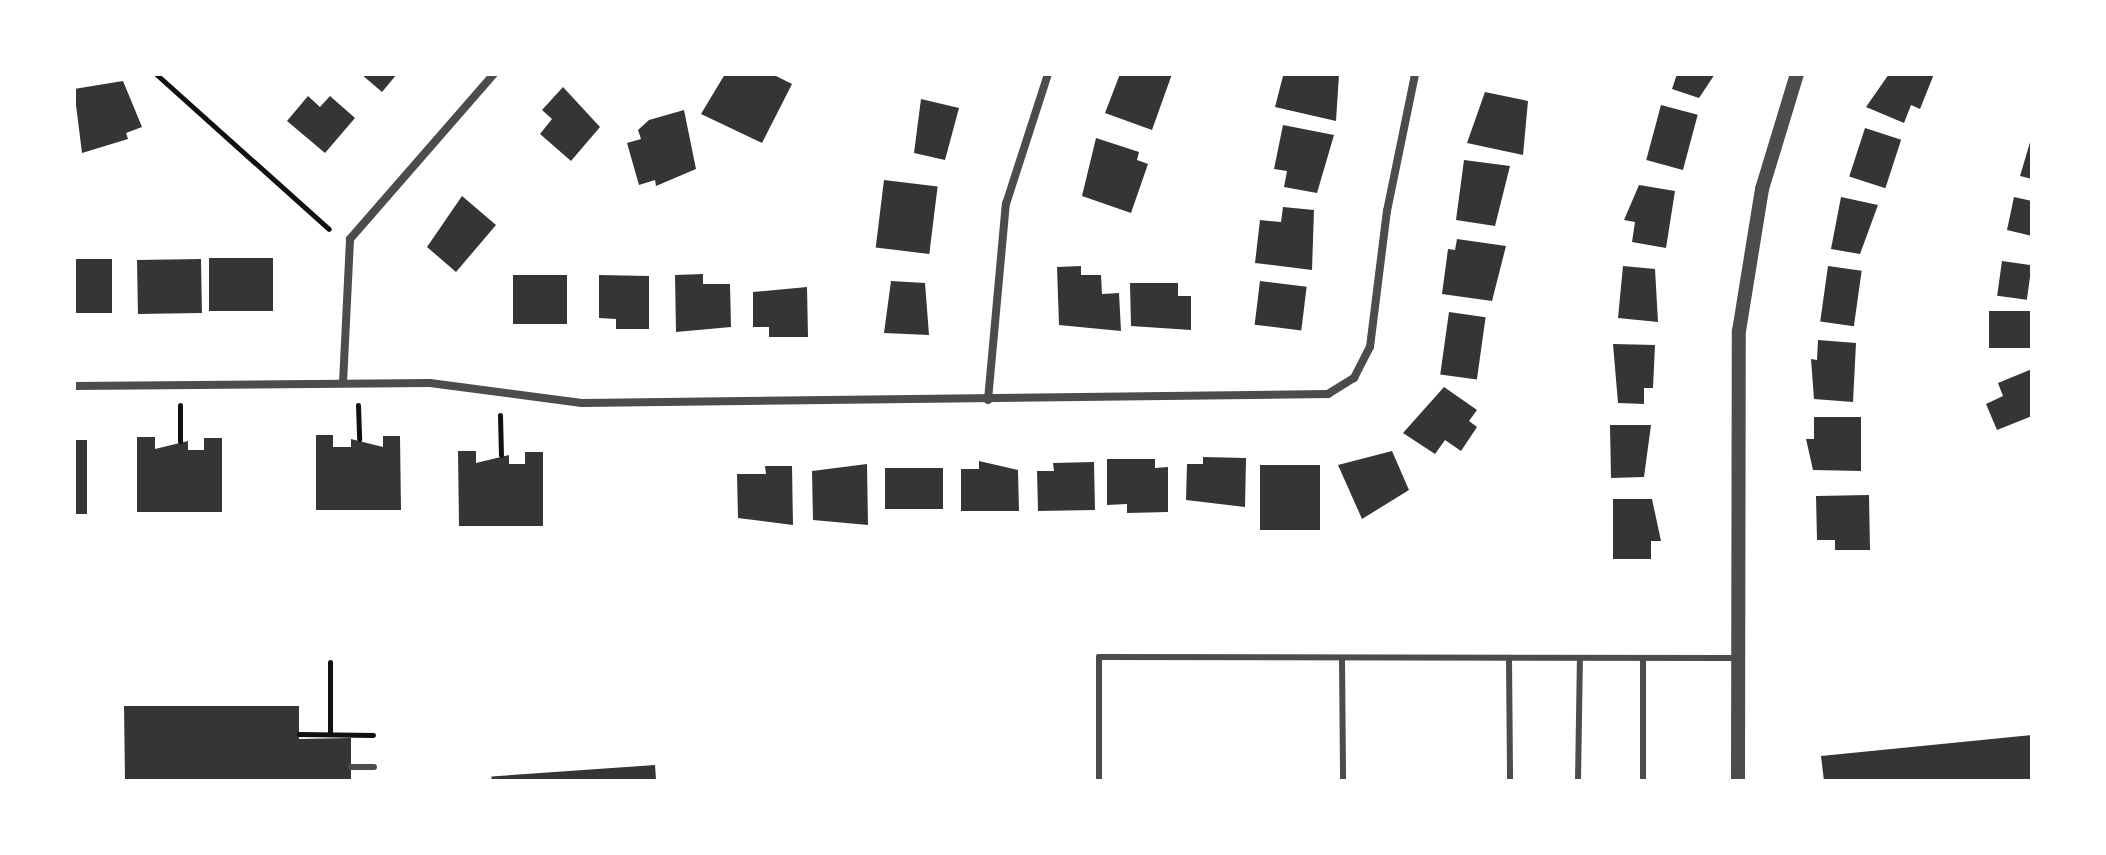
<!DOCTYPE html>
<html>
<head>
<meta charset="utf-8">
<style>
  body { margin:0 }
  #map { position:relative; width:2106px; height:855px; overflow:hidden; background:#fff; font-family:"Alegreya Sans",sans-serif }
  div>[style] { position:absolute }
  [style*='--x'] { left:calc(var(--x)*1px); top:calc(var(--y)*1px); width:calc(var(--w)*1px); rotate:calc(var(--a)*1deg) }
  .building>* { inset:0; background:#353535; transform-origin:0 0 }
  .path>* { height:5px; margin:-2.5px; padding:0 2.5px; transform-origin:2.5px; border-radius:2.5px; background:#111 }
  .service>* { height:6px; margin:-3px; padding:0 3px; transform-origin:3px; border-radius:3px; background:#4c4c4c }
  .minor>* { height:8px; margin:-4px; padding:0 4px; transform-origin:4px; border-radius:4px; background:#4c4c4c }
  .tertiary>* { height:14px; margin:-7px; padding:0 7px; transform-origin:7px; border-radius:7px; background:#4c4c4c }
  span { translate:-50% -50%; white-space:nowrap; text-align:center; line-height:1.15; -webkit-text-stroke:8px #fff; paint-order:stroke }
  .frame { position:absolute; inset:0; border:76px solid #fff; pointer-events:none }
</style>
</head>
<body>
<div id="map">
  <div class="building">
    <i style="clip-path:polygon(361px 74px,397px 74px,382px 92px)"></i>
    <i style="clip-path:polygon(725px 74px,772px 74px,792px 84px,762px 143px,701px 114px)"></i>
    <i style="clip-path:polygon(1120px 74px,1172px 74px,1152px 130px,1105px 113px)"></i>
    <i style="clip-path:polygon(1339px 74px,1336px 121px,1275px 107px,1283px 76px)"></i>
    <i style="clip-path:polygon(1677px 74px,1715px 74px,1699px 98px,1672px 89px)"></i>
    <i style="clip-path:polygon(1889px 74px,1934px 74px,1920px 109px,1911px 105px,1904px 123px,1866px 107px)"></i>
    <i style="clip-path:polygon(123px 81px,142px 127px,126px 133px,128px 139px,82px 153px,74px 89px)"></i>
    <i style="clip-path:polygon(563px 87px,600px 127px,571px 161px,540px 134px,552px 119px,542px 110px)"></i>
    <i style="clip-path:polygon(1485px 92px,1528px 101px,1523px 155px,1467px 143px)"></i>
    <i style="clip-path:polygon(308px 96px,320px 107px,330px 96px,355px 118px,325px 153px,287px 121px)"></i>
    <i style="clip-path:polygon(921px 99px,959px 108px,945px 160px,914px 153px)"></i>
    <i style="left:1661px;top:105px;width:38px;height:57px;rotate:15deg"></i>
    <i style="clip-path:polygon(684px 110px,696px 169px,656px 186px,655px 180px,639px 185px,627px 143px,641px 139px,638px 130px,649px 120px)"></i>
    <i style="clip-path:polygon(1283px 125px,1334px 135px,1317px 193px,1284px 187px,1287px 171px,1274px 169px)"></i>
    <i style="left:1865px;top:128px;width:38px;height:51px;rotate:18deg"></i>
    <i style="clip-path:polygon(1096px 138px,1139px 152px,1137px 160px,1148px 164px,1131px 213px,1082px 196px)"></i>
    <i style="clip-path:polygon(2031px 139px,2032px 139px,2032px 179px,2020px 176px)"></i>
    <i style="clip-path:polygon(1464px 160px,1510px 166px,1495px 226px,1456px 220px)"></i>
    <i style="left:884px;top:180px;width:54px;height:68px;rotate:7deg"></i>
    <i style="clip-path:polygon(1639px 185px,1675px 191px,1666px 248px,1632px 242px,1635px 222px,1624px 220px)"></i>
    <i style="clip-path:polygon(462px 196px,496px 225px,456px 272px,427px 247px)"></i>
    <i style="clip-path:polygon(1841px 197px,1878px 205px,1860px 254px,1831px 249px)"></i>
    <i style="clip-path:polygon(2014px 197px,2032px 201px,2032px 236px,2007px 230px)"></i>
    <i style="clip-path:polygon(1283px 207px,1314px 210px,1312px 270px,1255px 263px,1260px 220px,1281px 222px)"></i>
    <i style="clip-path:polygon(1457px 239px,1506px 246px,1492px 301px,1442px 294px,1448px 249px,1455px 250px)"></i>
    <i style="left:209px;top:258px;width:64px;height:53px"></i>
    <i style="left:74px;top:259px;width:38px;height:54px"></i>
    <i style="left:201px;top:259px;width:54px;height:64px;rotate:89deg"></i>
    <i style="left:2002px;top:261px;width:30px;height:35px;rotate:8deg"></i>
    <i style="clip-path:polygon(1081px 266px,1081px 275px,1101px 275px,1102px 294px,1119px 293px,1121px 331px,1059px 325px,1057px 267px)"></i>
    <i style="clip-path:polygon(1623px 266px,1655px 269px,1658px 322px,1618px 318px)"></i>
    <i style="left:1828px;top:266px;width:34px;height:56px;rotate:8deg"></i>
    <i style="clip-path:polygon(703px 274px,703px 284px,730px 284px,731px 327px,676px 332px,675px 275px)"></i>
    <i style="left:513px;top:275px;width:54px;height:49px"></i>
    <i style="clip-path:polygon(599px 275px,649px 276px,649px 329px,616px 329px,616px 319px,599px 318px)"></i>
    <i style="clip-path:polygon(891px 281px,925px 283px,929px 335px,884px 333px)"></i>
    <i style="left:1260px;top:281px;width:47px;height:44px;rotate:7deg"></i>
    <i style="clip-path:polygon(1130px 283px,1178px 283px,1178px 296px,1191px 296px,1191px 330px,1131px 326px)"></i>
    <i style="clip-path:polygon(807px 287px,808px 337px,769px 337px,769px 327px,753px 327px,753px 292px)"></i>
    <i style="left:1989px;top:311px;width:43px;height:37px"></i>
    <i style="left:1449px;top:312px;width:37px;height:63px;rotate:8deg"></i>
    <i style="clip-path:polygon(1818px 340px,1856px 343px,1853px 402px,1814px 399px,1811px 359px,1817px 360px)"></i>
    <i style="clip-path:polygon(1613px 344px,1655px 345px,1653px 388px,1644px 388px,1644px 404px,1618px 403px)"></i>
    <i style="clip-path:polygon(2032px 369px,2032px 416px,1997px 430px,1986px 404px,2003px 396px,1998px 383px)"></i>
    <i style="clip-path:polygon(1444px 387px,1477px 410px,1469px 421px,1477px 427px,1461px 451px,1445px 440px,1435px 454px,1403px 433px)"></i>
    <i style="clip-path:polygon(1814px 417px,1861px 417px,1861px 471px,1813px 470px,1806px 439px,1814px 439px)"></i>
    <i style="clip-path:polygon(1610px 425px,1651px 425px,1644px 477px,1611px 478px)"></i>
    <i style="clip-path:polygon(316px 435px,333px 435px,333px 447px,351px 447px,351px 439px,383px 447px,383px 436px,400px 436px,401px 510px,316px 510px)"></i>
    <i style="clip-path:polygon(137px 437px,155px 437px,155px 449px,188px 441px,188px 450px,204px 450px,204px 438px,222px 438px,222px 512px,137px 512px)"></i>
    <i style="left:74px;top:440px;width:13px;height:74px"></i>
    <i style="clip-path:polygon(458px 451px,476px 451px,476px 463px,509px 455px,509px 464px,525px 464px,525px 452px,543px 452px,543px 526px,459px 526px)"></i>
    <i style="clip-path:polygon(1392px 451px,1409px 490px,1362px 519px,1338px 465px)"></i>
    <i style="clip-path:polygon(1203px 457px,1246px 458px,1245px 507px,1186px 500px,1187px 464px,1203px 464px)"></i>
    <i style="clip-path:polygon(1107px 459px,1155px 459px,1155px 468px,1168px 467px,1168px 512px,1127px 513px,1127px 504px,1107px 505px)"></i>
    <i style="clip-path:polygon(979px 461px,1018px 470px,1019px 511px,961px 511px,961px 469px,979px 469px)"></i>
    <i style="clip-path:polygon(1094px 462px,1095px 510px,1038px 511px,1037px 471px,1054px 471px,1053px 463px)"></i>
    <i style="clip-path:polygon(867px 464px,868px 525px,813px 520px,812px 471px)"></i>
    <i style="left:1260px;top:465px;width:60px;height:65px"></i>
    <i style="clip-path:polygon(765px 466px,792px 466px,793px 525px,738px 518px,737px 474px,766px 474px)"></i>
    <i style="left:885px;top:468px;width:58px;height:41px"></i>
    <i style="clip-path:polygon(1869px 495px,1870px 550px,1835px 550px,1835px 540px,1817px 540px,1816px 496px)"></i>
    <i style="clip-path:polygon(1613px 499px,1652px 499px,1661px 541px,1651px 541px,1651px 559px,1613px 559px)"></i>
    <i style="clip-path:polygon(124px 706px,299px 706px,299px 739px,351px 738px,351px 781px,125px 781px)"></i>
    <i style="clip-path:polygon(2032px 735px,2032px 781px,1824px 781px,1821px 756px)"></i>
    <i style="left:655px;top:765px;width:16px;height:164px;rotate:86deg"></i>
  </div>
  <div class="path">
    <i style="--x:156;--y:74;--w:232;--a:41.9"></i>
    <i style="--x:180;--y:405;--w:36;--a:90"></i>
    <i style="--x:358;--y:405;--w:34;--a:88"></i>
    <i style="--x:500;--y:415;--w:40;--a:88.6"></i>
    <i style="--x:330;--y:662;--w:72;--a:90"></i>
    <i style="--x:299;--y:734;--w:74;--a:0.8"></i>
  </div>
  <div class="service">
    <i style="--x:1342;--y:658;--w:123;--a:89.5"></i>
    <i style="--x:1509;--y:658;--w:123;--a:89.5"></i>
    <i style="--x:351;--y:767;--w:23;--a:0"></i>
    <i style="--x:1099;--y:781;--w:124;--a:-90"></i>
    <i style="--x:1099;--y:657;--w:637;--a:0.09"></i>
    <i style="--x:1578;--y:781;--w:123;--a:-89.1"></i>
    <i style="--x:1643;--y:781;--w:123;--a:-90"></i>
  </div>
  <div class="minor">
    <i style="--x:343;--y:383;--w:144;--a:-87.2"></i>
    <i style="--x:350;--y:239;--w:219;--a:-48.9"></i>
    <i style="--x:74;--y:386;--w:356;--a:-0.5"></i>
    <i style="--x:430;--y:383;--w:153;--a:7.5"></i>
    <i style="--x:582;--y:403;--w:746;--a:-0.69"></i>
    <i style="--x:1328;--y:394;--w:31;--a:-32"></i>
    <i style="--x:1354;--y:378;--w:35;--a:-63"></i>
    <i style="--x:1370;--y:347;--w:137;--a:-82.9"></i>
    <i style="--x:1387;--y:211;--w:140;--a:-78.4"></i>
    <i style="--x:988;--y:400;--w:197;--a:-84.8"></i>
    <i style="--x:1006;--y:204;--w:137;--a:-72.1"></i>
  </div>
  <div class="tertiary">
    <i style="--x:1738;--y:781;--w:450;--a:-89.9"></i>
    <i style="--x:1739;--y:331;--w:144;--a:-80.8"></i>
    <i style="--x:1762;--y:189;--w:120;--a:-73.1"></i>
  </div>
  <div class="frame"></div>
</div>
</body>
</html>
